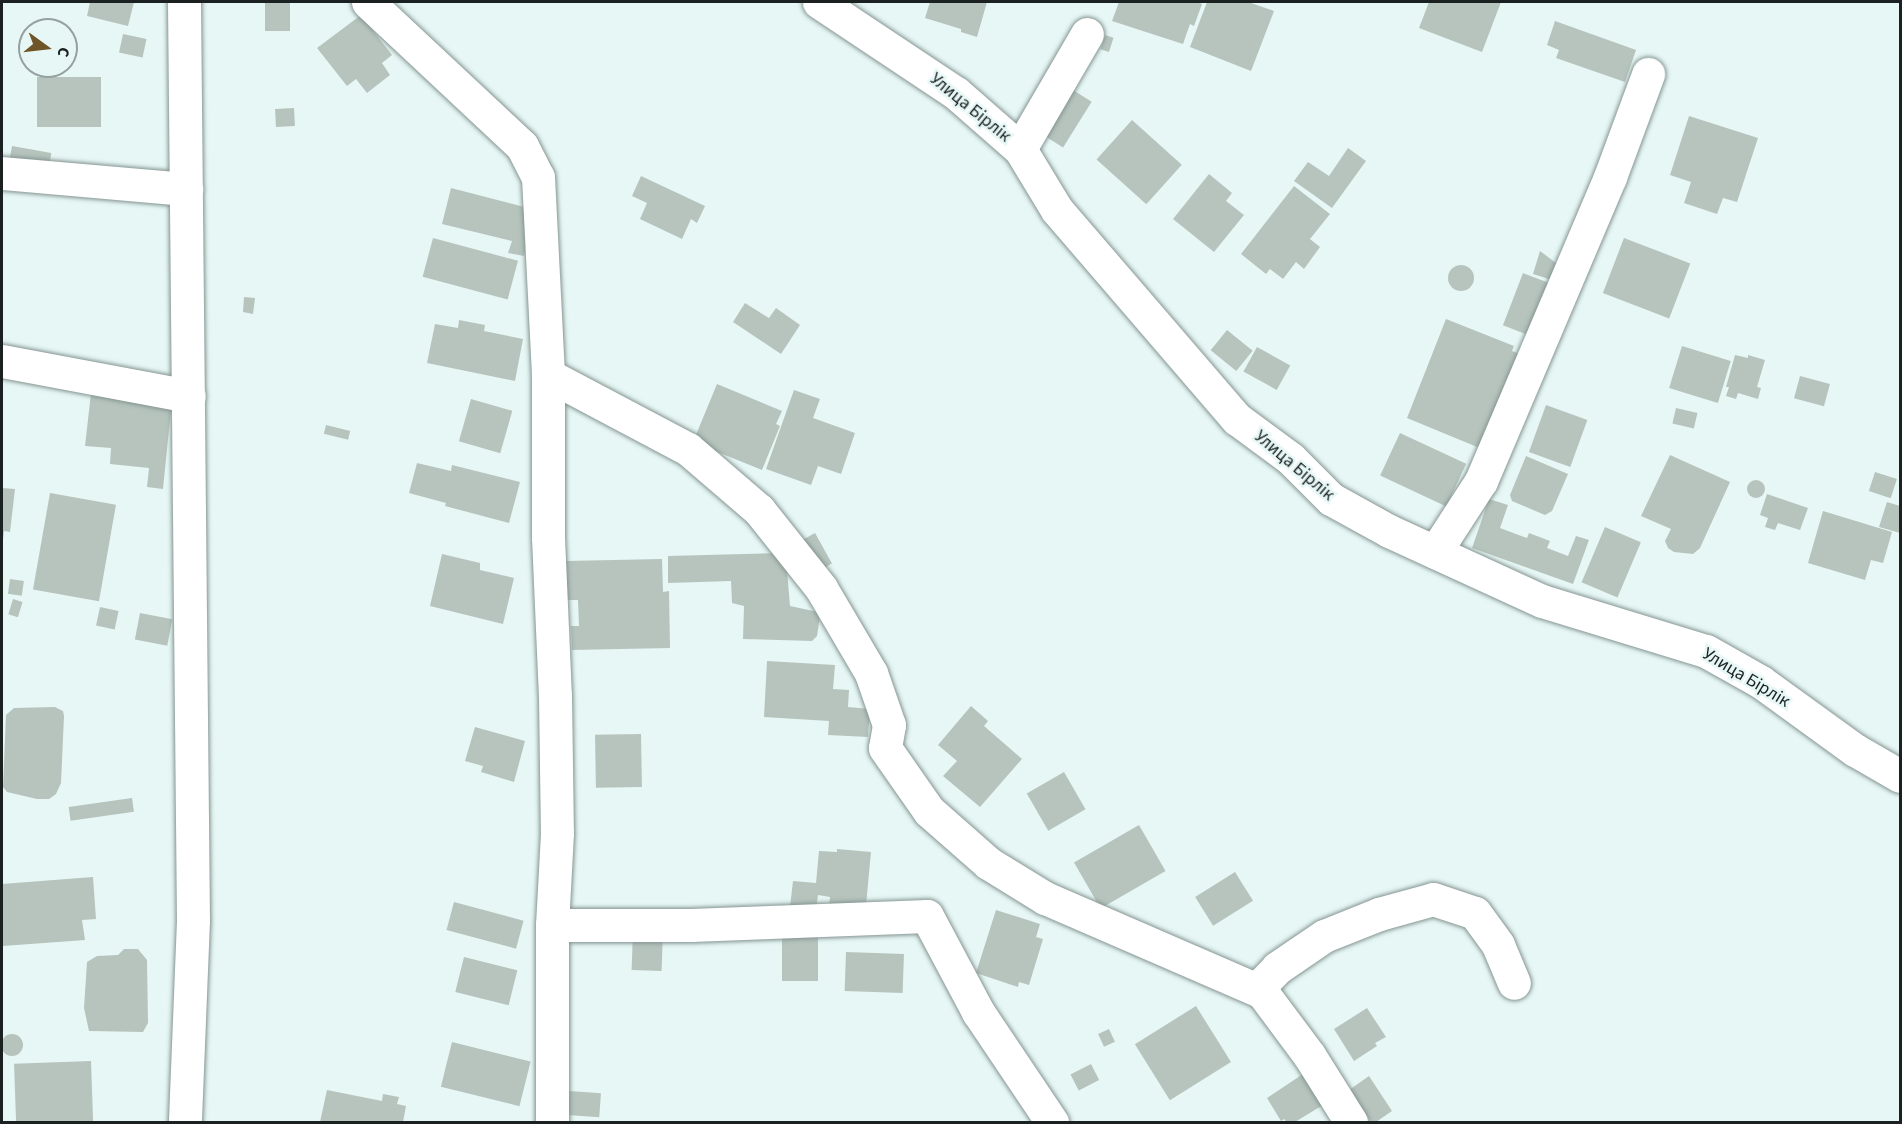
<!DOCTYPE html>
<html>
<head>
<meta charset="utf-8">
<style>
  body { margin:0 }
  #map { position:relative; width:1902px; height:1124px; overflow:hidden; background:#e6f7f5; font-family:"Source Sans 3",sans-serif }
  div>[style] { position:absolute }
  [style*='--x'] { left:calc(var(--x)*1px); top:calc(var(--y)*1px); width:calc(var(--w)*1px); rotate:calc(var(--a)*1deg) }
  .building>* { inset:0; background:#b6c4bd; transform-origin:0 0 }
  .round { border-radius:50% }
  .roads { filter:drop-shadow(0 0 2px #859592) drop-shadow(0 0 2px #859592) }
  .street>* { height:33px; margin:-16.5px; padding:0 16.5px; transform-origin:16.5px; border-radius:16.5px; background:#fff }
  span { translate:-50% -50%; white-space:nowrap; text-align:center; line-height:1.15; -webkit-text-stroke:5px #e6f7f5; paint-order:stroke }
  .street-label { font-size:18px; color:#1a2120 }
  .frame { position:absolute; inset:0; border:3px solid #1a2120; pointer-events:none }
  .north { position:absolute; left:18px; top:18px; width:60px; height:60px; box-sizing:border-box; background:#e6f7f5; border:2px solid #94a1a0; border-radius:50%; rotate:105deg; font-size:16px; font-weight:700; line-height:24px; text-align:center; color:#1a2120 }
  .north::after { content:''; display:block; margin:auto; width:21px; height:27px; background:#6f5527; clip-path:polygon(50% 0,100% 100%,50% 72%,0 100%) }
</style>
</head>
<body>
<div id="map">
  <div class="building">
    <i style="clip-path:polygon(90px 2px,134px 2px,128px 26px,87px 16px)"></i>
    <i style="left:265px;top:2px;width:25px;height:29px"></i>
    <i style="clip-path:polygon(930px 2px,987px 2px,977px 37px,961px 32px,961px 29px,925px 18px)"></i>
    <i style="clip-path:polygon(1119px 2px,1198px 2px,1202px 4px,1194px 26px,1190px 24px,1183px 44px,1112px 21px)"></i>
    <i style="clip-path:polygon(1207px 2px,1248px 2px,1274px 11px,1251px 71px,1190px 47px)"></i>
    <i style="clip-path:polygon(1429px 2px,1501px 2px,1482px 52px,1419px 28px)"></i>
    <i style="clip-path:polygon(361px 15px,392px 55px,382px 63px,390px 75px,367px 93px,356px 79px,347px 86px,317px 48px)"></i>
    <i style="clip-path:polygon(1555px 21px,1636px 50px,1625px 82px,1556px 58px,1559px 50px,1547px 45px)"></i>
    <i style="left:123px;top:34px;width:24px;height:19px;rotate:12deg"></i>
    <i style="left:1105px;top:35px;width:9px;height:15px;rotate:18deg"></i>
    <i style="left:37px;top:77px;width:64px;height:50px"></i>
    <i style="left:1073px;top:90px;width:22px;height:54px;rotate:32deg"></i>
    <i style="left:294px;top:108px;width:18px;height:19px;rotate:87deg"></i>
    <i style="clip-path:polygon(1689px 116px,1758px 138px,1737px 202px,1723px 198px,1717px 214px,1684px 203px,1691px 182px,1670px 175px)"></i>
    <i style="left:1132px;top:120px;width:67px;height:53px;rotate:42deg"></i>
    <i style="left:12px;top:146px;width:40px;height:16px;rotate:10deg"></i>
    <i style="clip-path:polygon(1348px 148px,1366px 161px,1332px 208px,1294px 181px,1308px 162px,1329px 176px)"></i>
    <i style="clip-path:polygon(1209px 174px,1232px 193px,1226px 201px,1244px 215px,1214px 252px,1173px 219px)"></i>
    <i style="clip-path:polygon(641px 176px,705px 206px,697px 223px,691px 219px,682px 239px,640px 219px,647px 203px,632px 196px)"></i>
    <i style="clip-path:polygon(1294px 186px,1330px 214px,1310px 239px,1320px 247px,1304px 269px,1296px 262px,1283px 279px,1270px 269px,1266px 274px,1241px 254px)"></i>
    <i style="clip-path:polygon(451px 188px,536px 210px,524px 256px,508px 253px,512px 241px,442px 224px)"></i>
    <i style="left:433px;top:238px;width:88px;height:40px;rotate:15deg"></i>
    <i style="left:1624px;top:238px;width:71px;height:59px;rotate:21deg"></i>
    <i style="clip-path:polygon(1540px 251px,1556px 263px,1552px 280px,1533px 274px)"></i>
    <i class="round" style="left:1448px;top:265px;width:26px;height:26px"></i>
    <i style="left:1523px;top:273px;width:28px;height:56px;rotate:21deg"></i>
    <i style="clip-path:polygon(244px 297px,255px 298px,253px 314px,243px 312px)"></i>
    <i style="clip-path:polygon(745px 303px,769px 318px,776px 308px,800px 325px,781px 354px,733px 322px)"></i>
    <i style="clip-path:polygon(1446px 319px,1514px 346px,1512px 351px,1520px 354px,1482px 449px,1407px 418px)"></i>
    <i style="clip-path:polygon(459px 320px,485px 325px,484px 331px,523px 339px,515px 381px,427px 363px,435px 324px,458px 328px)"></i>
    <i style="left:1227px;top:330px;width:33px;height:26px;rotate:39deg"></i>
    <i style="left:1682px;top:346px;width:51px;height:44px;rotate:17deg"></i>
    <i style="left:1257px;top:347px;width:38px;height:28px;rotate:29deg"></i>
    <i style="clip-path:polygon(1735px 355px,1748px 358px,1748px 355px,1765px 360px,1757px 387px,1761px 388px,1758px 399px,1738px 393px,1736px 399px,1726px 396px,1729px 387px,1726px 387px)"></i>
    <i style="left:1800px;top:376px;width:31px;height:23px;rotate:15deg"></i>
    <i style="clip-path:polygon(717px 384px,782px 411px,776px 424px,780px 426px,762px 470px,693px 442px)"></i>
    <i style="clip-path:polygon(794px 390px,820px 399px,813px 418px,855px 433px,841px 474px,818px 466px,811px 485px,766px 469px)"></i>
    <i style="clip-path:polygon(91px 393px,172px 400px,163px 489px,147px 487px,149px 468px,110px 464px,111px 448px,85px 446px)"></i>
    <i style="left:471px;top:399px;width:43px;height:44px;rotate:16deg"></i>
    <i style="left:1546px;top:405px;width:44px;height:50px;rotate:20deg"></i>
    <i style="left:1676px;top:408px;width:22px;height:16px;rotate:13deg"></i>
    <i style="left:326px;top:425px;width:25px;height:9px;rotate:14deg"></i>
    <i style="left:1400px;top:433px;width:73px;height:47px;rotate:25deg"></i>
    <i style="clip-path:polygon(1670px 455px,1730px 482px,1700px 548px,1693px 554px,1674px 552px,1668px 548px,1665px 541px,1671px 529px,1641px 516px)"></i>
    <i style="clip-path:polygon(1526px 456px,1568px 474px,1552px 511px,1545px 515px,1512px 501px,1510px 495px)"></i>
    <i style="clip-path:polygon(417px 463px,451px 471px,452px 465px,520px 482px,509px 523px,445px 506px,446px 503px,409px 493px)"></i>
    <i style="left:1875px;top:472px;width:23px;height:20px;rotate:18deg"></i>
    <i class="round" style="left:1747px;top:480px;width:18px;height:18px"></i>
    <i style="clip-path:polygon(2px 488px,15px 489px,10px 532px,4px 531px,3px 540px)"></i>
    <i style="left:50px;top:493px;width:67px;height:98px;rotate:10deg"></i>
    <i style="clip-path:polygon(1767px 494px,1808px 508px,1800px 530px,1778px 523px,1775px 530px,1765px 527px,1768px 518px,1760px 515px)"></i>
    <i style="clip-path:polygon(1489px 499px,1508px 505px,1500px 528px,1527px 538px,1529px 533px,1550px 541px,1547px 548px,1568px 556px,1576px 536px,1589px 540px,1573px 584px,1472px 548px)"></i>
    <i style="clip-path:polygon(1887px 502px,1900px 506px,1900px 533px,1879px 527px)"></i>
    <i style="clip-path:polygon(1823px 511px,1892px 532px,1883px 563px,1871px 560px,1865px 580px,1808px 563px)"></i>
    <i style="left:1605px;top:527px;width:39px;height:60px;rotate:23deg"></i>
    <i style="left:815px;top:533px;width:35px;height:15px;rotate:61deg"></i>
    <i style="clip-path:polygon(781px 553px,786px 558px,790px 606px,818px 612px,820px 616px,817px 636px,812px 641px,743px 639px,744px 606px,732px 603px,731px 581px,668px 583px,668px 556px)"></i>
    <i style="clip-path:polygon(442px 554px,480px 563px,480px 570px,514px 578px,503px 624px,430px 606px)"></i>
    <i style="clip-path:polygon(662px 559px,663px 592px,669px 591px,670px 648px,572px 650px,571px 626px,579px 626px,578px 600px,567px 600px,566px 561px)"></i>
    <i style="left:10px;top:579px;width:14px;height:15px;rotate:8deg"></i>
    <i style="left:13px;top:599px;width:10px;height:16px;rotate:17deg"></i>
    <i style="left:100px;top:607px;width:19px;height:19px;rotate:12deg"></i>
    <i style="left:140px;top:613px;width:33px;height:27px;rotate:11deg"></i>
    <i style="clip-path:polygon(767px 661px,835px 665px,833px 689px,849px 690px,848px 707px,870px 709px,868px 737px,828px 735px,829px 721px,764px 717px)"></i>
    <i style="clip-path:polygon(971px 706px,988px 721px,984px 726px,1022px 759px,980px 807px,943px 776px,957px 761px,938px 745px)"></i>
    <i style="clip-path:polygon(55px 707px,63px 711px,64px 716px,61px 783px,56px 794px,49px 799px,37px 799px,7px 792px,3px 787px,6px 715px,14px 708px)"></i>
    <i style="clip-path:polygon(475px 727px,525px 741px,514px 782px,481px 772px,483px 766px,465px 761px)"></i>
    <i style="left:641px;top:734px;width:53px;height:46px;rotate:89deg"></i>
    <i style="left:1064px;top:772px;width:43px;height:43px;rotate:60deg"></i>
    <i style="left:132px;top:798px;width:14px;height:64px;rotate:82deg"></i>
    <i style="left:1139px;top:825px;width:53px;height:75px;rotate:60deg"></i>
    <i style="clip-path:polygon(837px 849px,871px 852px,866px 905px,829px 908px,830px 897px,818px 895px,816px 910px,790px 907px,793px 881px,816px 883px,819px 851px,837px 852px)"></i>
    <i style="left:1235px;top:872px;width:34px;height:47px;rotate:58deg"></i>
    <i style="clip-path:polygon(93px 877px,96px 919px,82px 920px,85px 940px,3px 946px,2px 884px)"></i>
    <i style="left:454px;top:902px;width:72px;height:29px;rotate:15deg"></i>
    <i style="clip-path:polygon(996px 910px,1040px 924px,1036px 937px,1043px 939px,1029px 985px,1019px 982px,1018px 987px,976px 973px)"></i>
    <i style="left:633px;top:930px;width:30px;height:40px;rotate:2deg"></i>
    <i style="left:782px;top:937px;width:36px;height:44px"></i>
    <i style="clip-path:polygon(124px 949px,138px 949px,147px 960px,148px 1023px,143px 1032px,89px 1031px,84px 1008px,87px 962px,97px 956px,118px 955px)"></i>
    <i style="left:846px;top:952px;width:58px;height:39px;rotate:2deg"></i>
    <i style="left:464px;top:957px;width:55px;height:36px;rotate:14deg"></i>
    <i style="left:1196px;top:1006px;width:66px;height:72px;rotate:58deg"></i>
    <i style="clip-path:polygon(1367px 1008px,1386px 1037px,1375px 1043px,1377px 1046px,1354px 1061px,1334px 1029px)"></i>
    <i style="left:1109px;top:1029px;width:14px;height:12px;rotate:65deg"></i>
    <i class="round" style="left:1px;top:1034px;width:22px;height:22px"></i>
    <i style="left:452px;top:1042px;width:81px;height:46px;rotate:14deg"></i>
    <i style="left:91px;top:1061px;width:61px;height:77px;rotate:88deg"></i>
    <i style="left:1091px;top:1064px;width:18px;height:23px;rotate:63deg"></i>
    <i style="clip-path:polygon(1303px 1074px,1323px 1105px,1295px 1122px,1287px 1122px,1284px 1119px,1281px 1121px,1267px 1098px)"></i>
    <i style="clip-path:polygon(1369px 1076px,1392px 1111px,1376px 1122px,1371px 1122px,1349px 1090px)"></i>
    <i style="clip-path:polygon(327px 1090px,382px 1101px,383px 1094px,399px 1097px,397px 1104px,406px 1106px,403px 1122px,320px 1122px)"></i>
    <i style="left:569px;top:1091px;width:32px;height:24px;rotate:4deg"></i>
  </div>
  <div class="roads">
    <div class="street">
      <i style="--x:184;--y:2;--w:918;--a:89.44"></i>
      <i style="--x:193;--y:920;--w:202;--a:92.3"></i>
      <i style="--x:368;--y:2;--w:211;--a:43.1"></i>
      <i style="--x:522;--y:146;--w:35;--a:63"></i>
      <i style="--x:538;--y:177;--w:198;--a:87.1"></i>
      <i style="--x:548;--y:375;--w:162;--a:90"></i>
      <i style="--x:548;--y:537;--w:158;--a:87.5"></i>
      <i style="--x:555;--y:695;--w:138;--a:89.2"></i>
      <i style="--x:557;--y:833;--w:92;--a:93.1"></i>
      <i style="--x:552;--y:925;--w:197;--a:90"></i>
      <i style="--x:819;--y:2;--w:164;--a:33.6"></i>
      <i style="--x:956;--y:93;--w:85;--a:41.2"></i>
      <i style="--x:1020;--y:149;--w:71;--a:58.8"></i>
      <i style="--x:1057;--y:210;--w:276;--a:49.3"></i>
      <i style="--x:1237;--y:419;--w:67;--a:36.5"></i>
      <i style="--x:1291;--y:459;--w:57;--a:45"></i>
      <i style="--x:1331;--y:499;--w:66;--a:28.9"></i>
      <i style="--x:1389;--y:531;--w:168;--a:24.6"></i>
      <i style="--x:1542;--y:601;--w:171;--a:17"></i>
      <i style="--x:1706;--y:651;--w:63;--a:29.4"></i>
      <i style="--x:1761;--y:682;--w:116;--a:35.9"></i>
      <i style="--x:1855;--y:750;--w:52;--a:30"></i>
      <i style="--x:1020;--y:149;--w:133;--a:-59.8"></i>
      <i style="--x:2;--y:173;--w:185;--a:5"></i>
      <i style="--x:2;--y:361;--w:190;--a:10.6"></i>
      <i style="--x:548;--y:375;--w:158;--a:27.9"></i>
      <i style="--x:688;--y:449;--w:94;--a:40.7"></i>
      <i style="--x:759;--y:510;--w:100;--a:51.5"></i>
      <i style="--x:821;--y:588;--w:99;--a:59.5"></i>
      <i style="--x:871;--y:673;--w:55;--a:70.9"></i>
      <i style="--x:889;--y:725;--w:23;--a:100"></i>
      <i style="--x:885;--y:748;--w:77;--a:55.1"></i>
      <i style="--x:929;--y:811;--w:79;--a:41.4"></i>
      <i style="--x:988;--y:863;--w:67;--a:31.6"></i>
      <i style="--x:1045;--y:898;--w:236;--a:23.4"></i>
      <i style="--x:1262;--y:992;--w:79;--a:53.3"></i>
      <i style="--x:1309;--y:1055;--w:79;--a:57.9"></i>
      <i style="--x:1435;--y:552;--w:85;--a:-57.1"></i>
      <i style="--x:1481;--y:481;--w:330;--a:-67"></i>
      <i style="--x:1610;--y:177;--w:110;--a:-69.7"></i>
      <i style="--x:552;--y:925;--w:139;--a:0"></i>
      <i style="--x:691;--y:925;--w:236;--a:-2.2"></i>
      <i style="--x:927;--y:916;--w:109;--a:62"></i>
      <i style="--x:978;--y:1012;--w:133;--a:56.1"></i>
      <i style="--x:1257;--y:989;--w:29;--a:-46"></i>
      <i style="--x:1277;--y:968;--w:57;--a:-34.2"></i>
      <i style="--x:1324;--y:936;--w:59;--a:-21.8"></i>
      <i style="--x:1379;--y:914;--w:56;--a:-15.5"></i>
      <i style="--x:1433;--y:899;--w:44;--a:18.4"></i>
      <i style="--x:1475;--y:913;--w:39;--a:54"></i>
      <i style="--x:1498;--y:945;--w:41;--a:67.2"></i>
    </div>
  </div>
  <div class="street-label">
    <span style="left:970px;top:108px;rotate:39deg">Улица Бірлік</span>
    <span style="left:1294px;top:466px;rotate:40deg">Улица Бірлік</span>
    <span style="left:1746px;top:678px;rotate:31deg">Улица Бірлік</span>
  </div>
  <div class="frame"></div>
  <div class="north">С</div>
</div>
</body>
</html>
